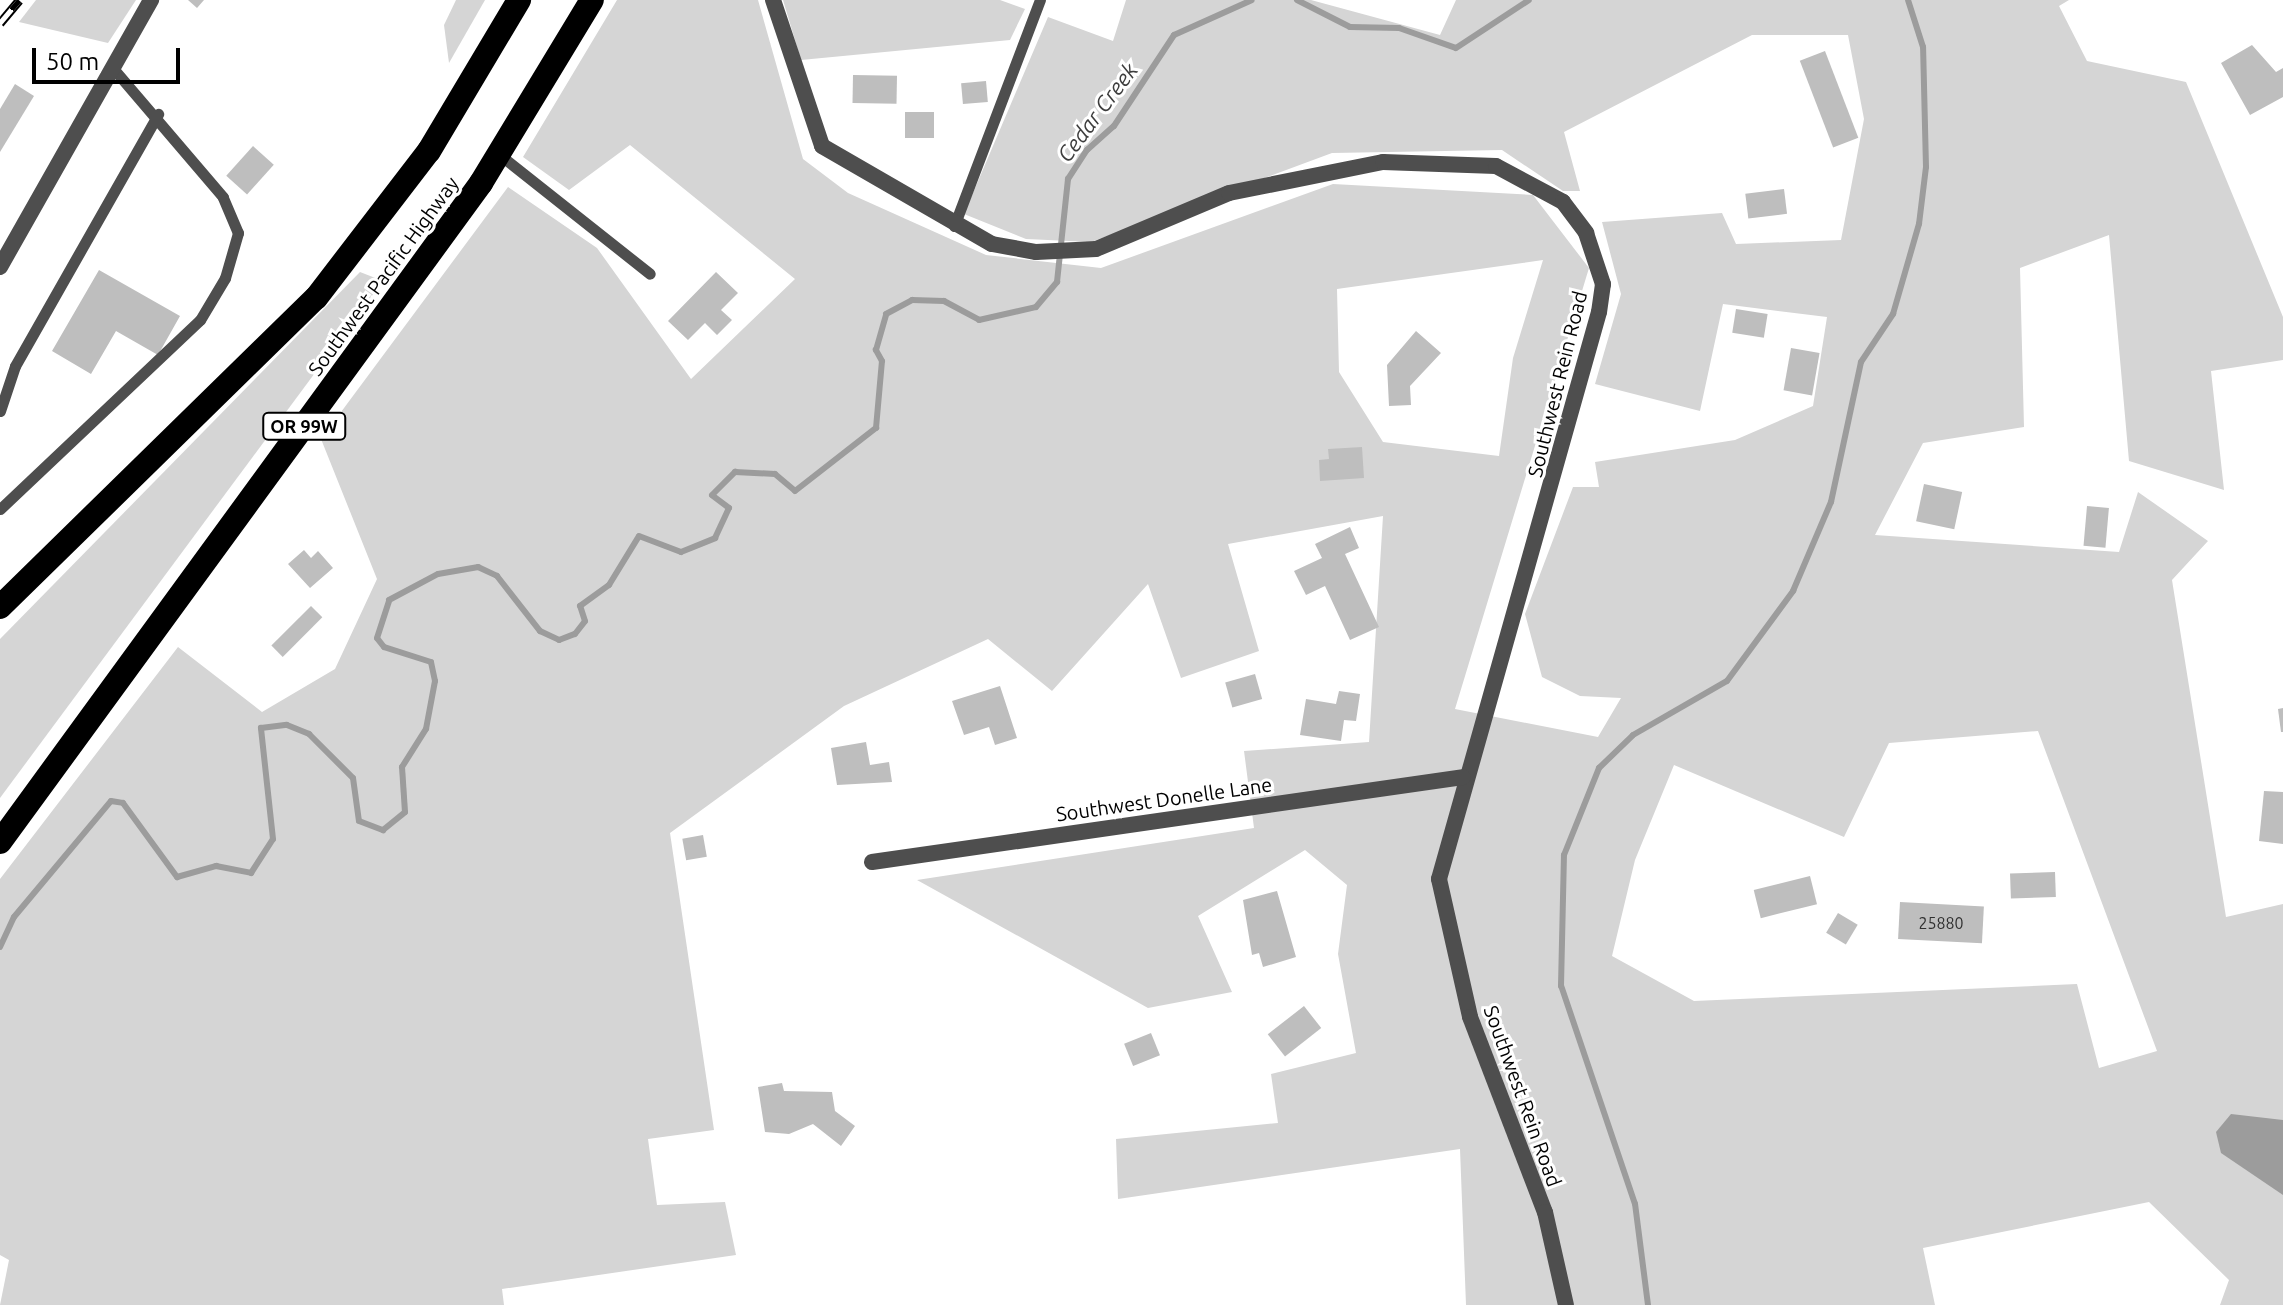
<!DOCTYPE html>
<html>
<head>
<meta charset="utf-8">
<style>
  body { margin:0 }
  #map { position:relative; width:2283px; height:1305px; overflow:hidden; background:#fff; font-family:Ubuntu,sans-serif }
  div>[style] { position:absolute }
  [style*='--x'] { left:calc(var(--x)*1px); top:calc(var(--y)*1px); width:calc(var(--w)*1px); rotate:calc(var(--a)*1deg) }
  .green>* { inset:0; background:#d5d5d5 }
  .water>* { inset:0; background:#9c9c9c }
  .stream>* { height:6px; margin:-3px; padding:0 3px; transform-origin:3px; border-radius:3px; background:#9c9c9c }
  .building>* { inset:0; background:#bebebe; transform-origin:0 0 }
  .lane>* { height:11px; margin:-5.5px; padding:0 5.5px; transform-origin:5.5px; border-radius:5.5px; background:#4e4e4e }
  .street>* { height:16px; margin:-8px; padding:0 8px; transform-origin:8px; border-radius:8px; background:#4e4e4e }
  .highway>* { height:24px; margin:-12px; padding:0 12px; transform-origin:12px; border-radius:12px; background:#000 }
  .rail>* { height:9px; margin-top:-4.5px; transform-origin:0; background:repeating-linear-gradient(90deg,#fff 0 18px,#000 0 36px); box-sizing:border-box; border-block:2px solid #000 }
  span { translate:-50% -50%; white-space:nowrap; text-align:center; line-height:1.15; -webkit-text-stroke:6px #fff; paint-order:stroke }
  .number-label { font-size:16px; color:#303030 }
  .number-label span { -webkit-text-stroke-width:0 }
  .shield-label span { padding:2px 6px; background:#fff; border:2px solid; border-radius:6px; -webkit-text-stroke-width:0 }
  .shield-label { font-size:18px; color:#000; font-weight:700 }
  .street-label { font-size:20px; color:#000 }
  .water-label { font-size:22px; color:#3d3d3d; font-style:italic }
  .scale { position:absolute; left:32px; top:48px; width:148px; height:36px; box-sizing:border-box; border:4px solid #000; border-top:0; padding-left:10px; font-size:24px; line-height:28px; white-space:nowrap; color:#000; -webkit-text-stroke:6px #fff; paint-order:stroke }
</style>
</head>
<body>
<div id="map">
  <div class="green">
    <i style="clip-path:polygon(36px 0,136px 0,108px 43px,19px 22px)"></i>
    <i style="clip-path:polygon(456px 0,485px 0,449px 63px,444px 25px)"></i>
    <i style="clip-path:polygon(evenodd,617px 0,758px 0,803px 159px,848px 193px,986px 255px,1101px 268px,1333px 184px,1533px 195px,1589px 268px,1455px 709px,1598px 737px,1621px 698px,1580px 696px,1542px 677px,1525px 614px,1573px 487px,1599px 487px,1595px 462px,1735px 440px,1813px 406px,1827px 317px,1723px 304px,1700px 411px,1595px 384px,1621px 294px,1602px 222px,1722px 213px,1736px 244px,1841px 240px,1864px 119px,1848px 35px,1752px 35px,1564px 132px,1580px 191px,1563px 191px,1502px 150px,1332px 153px,1091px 242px,1026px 239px,964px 214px,1048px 17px,1113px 41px,1126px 0,1311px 0,1440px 35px,1456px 0,2069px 0,2059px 6px,2087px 61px,2186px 82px,2283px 317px,2283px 360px,2211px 371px,2224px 490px,2129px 461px,2109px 235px,2020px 268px,2024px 427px,1923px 443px,1875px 535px,2119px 552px,2138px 492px,2208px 541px,2172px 580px,2226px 917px,2283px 904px,2283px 1305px,2220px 1305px,2229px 1280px,2149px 1202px,1923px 1248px,1935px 1305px,1466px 1305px,1460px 1149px,1118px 1199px,1116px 1139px,1278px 1123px,1271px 1074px,1356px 1053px,1338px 954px,1347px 885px,1305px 850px,1198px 916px,1232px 992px,1148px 1008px,917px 880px,1254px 828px,1244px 751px,1369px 742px,1383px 516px,1228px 544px,1259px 651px,1181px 678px,1148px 584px,1052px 691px,988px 639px,844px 706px,670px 833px,714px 1130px,648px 1139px,657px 1205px,725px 1202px,736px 1255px,502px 1289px,504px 1305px,0 1305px,9px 1260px,0 1255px,0 879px,178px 647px,262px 712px,335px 669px,377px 579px,321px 439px,508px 187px,597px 248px,691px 379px,795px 279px,630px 145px,569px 190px,523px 157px,617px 0,1543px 260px,1513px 358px,1499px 456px,1383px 442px,1339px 372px,1337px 289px,1543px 260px,617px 0,2038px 731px,2157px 1051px,2099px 1068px,2077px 984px,1694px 1001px,1612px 956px,1635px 860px,1674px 765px,1844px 837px,1889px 743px,2038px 731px)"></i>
    <i style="clip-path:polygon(783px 0,1000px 0,1025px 9px,1010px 40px,801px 60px)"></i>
    <i style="clip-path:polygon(360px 272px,383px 281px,0 798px,0 639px)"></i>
  </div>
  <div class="water">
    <i style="clip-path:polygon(2231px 1114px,2283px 1120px,2283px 1195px,2221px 1153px,2216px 1132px)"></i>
  </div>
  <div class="stream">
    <i style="--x:1297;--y:0;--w:59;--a:27"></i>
    <i style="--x:1350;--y:27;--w:49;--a:1.2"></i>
    <i style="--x:1399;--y:28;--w:60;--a:19.3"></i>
    <i style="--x:1456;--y:48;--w:87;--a:-33.3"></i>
    <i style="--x:0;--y:947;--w:33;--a:-65"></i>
    <i style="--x:14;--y:917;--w:151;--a:-50.1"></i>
    <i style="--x:111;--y:801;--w:12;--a:9"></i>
    <i style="--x:123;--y:803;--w:92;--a:53.9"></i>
    <i style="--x:177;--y:877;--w:41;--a:-15.8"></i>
    <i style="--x:216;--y:866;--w:36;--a:11"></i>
    <i style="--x:251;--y:873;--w:40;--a:-57.1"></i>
    <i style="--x:273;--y:839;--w:112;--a:-96.2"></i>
    <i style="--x:261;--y:728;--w:26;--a:-7"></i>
    <i style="--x:287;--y:725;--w:24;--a:22"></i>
    <i style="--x:309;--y:734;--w:62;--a:45"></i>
    <i style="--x:353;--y:778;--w:43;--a:82.1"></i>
    <i style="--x:359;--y:821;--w:26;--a:21"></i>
    <i style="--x:383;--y:830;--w:28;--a:-39"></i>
    <i style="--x:405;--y:812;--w:45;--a:-93.8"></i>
    <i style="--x:402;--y:767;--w:45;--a:-57.7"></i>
    <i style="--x:426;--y:729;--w:49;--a:-79.4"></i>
    <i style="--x:435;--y:681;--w:19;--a:-102"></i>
    <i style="--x:431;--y:662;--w:49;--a:-162.3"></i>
    <i style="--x:384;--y:647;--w:11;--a:-128"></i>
    <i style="--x:377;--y:638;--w:40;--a:-72"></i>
    <i style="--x:389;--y:600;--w:55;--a:-28"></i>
    <i style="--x:438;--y:574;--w:41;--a:-9.9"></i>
    <i style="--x:478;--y:567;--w:21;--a:25"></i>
    <i style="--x:497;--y:576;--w:70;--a:52"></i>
    <i style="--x:540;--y:631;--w:21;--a:25"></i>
    <i style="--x:559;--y:640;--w:17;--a:-21"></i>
    <i style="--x:575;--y:634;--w:16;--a:-52"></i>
    <i style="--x:585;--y:621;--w:16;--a:-108"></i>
    <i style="--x:580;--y:606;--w:36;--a:-36"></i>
    <i style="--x:609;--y:585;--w:57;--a:-58.5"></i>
    <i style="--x:639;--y:536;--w:45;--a:20.9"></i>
    <i style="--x:681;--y:552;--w:37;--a:-22"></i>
    <i style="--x:715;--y:538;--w:33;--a:-65"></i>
    <i style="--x:729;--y:508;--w:21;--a:-143"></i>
    <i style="--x:712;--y:495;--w:33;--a:-45"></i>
    <i style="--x:735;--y:472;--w:40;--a:2.9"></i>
    <i style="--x:775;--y:474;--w:26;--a:40"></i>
    <i style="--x:795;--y:491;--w:103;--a:-37.9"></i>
    <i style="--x:876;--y:428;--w:67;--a:-84.9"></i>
    <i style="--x:882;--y:361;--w:13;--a:-119"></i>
    <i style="--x:876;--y:350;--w:37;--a:-74"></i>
    <i style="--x:886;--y:314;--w:30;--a:-28"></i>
    <i style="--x:912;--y:300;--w:32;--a:2"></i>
    <i style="--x:944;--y:301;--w:40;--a:28"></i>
    <i style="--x:979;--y:320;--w:58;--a:-12.8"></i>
    <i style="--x:1036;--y:307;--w:33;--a:-50"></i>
    <i style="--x:1057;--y:282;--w:104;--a:-83.9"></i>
    <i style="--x:1068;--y:179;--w:35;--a:-57"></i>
    <i style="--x:1087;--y:150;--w:36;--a:-42"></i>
    <i style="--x:1114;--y:126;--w:109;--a:-56.6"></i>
    <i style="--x:1174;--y:35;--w:85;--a:-24.2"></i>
    <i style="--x:1648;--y:1305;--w:102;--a:-97.3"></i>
    <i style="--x:1635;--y:1204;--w:230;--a:-108.7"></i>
    <i style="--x:1561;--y:986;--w:131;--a:-88.7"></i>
    <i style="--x:1564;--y:855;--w:94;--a:-68.1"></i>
    <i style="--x:1599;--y:768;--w:47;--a:-44.1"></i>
    <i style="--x:1633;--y:735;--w:108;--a:-29.9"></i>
    <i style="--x:1727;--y:681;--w:112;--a:-53.7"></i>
    <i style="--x:1793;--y:591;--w:97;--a:-66.9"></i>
    <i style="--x:1831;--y:502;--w:143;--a:-77.9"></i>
    <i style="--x:1861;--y:362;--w:58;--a:-56.3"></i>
    <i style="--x:1893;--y:314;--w:94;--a:-73.9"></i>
    <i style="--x:1919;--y:224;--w:57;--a:-83"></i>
    <i style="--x:1926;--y:167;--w:120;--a:-91.4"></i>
    <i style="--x:1923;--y:47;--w:49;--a:-107.7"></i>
  </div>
  <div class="building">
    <i style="clip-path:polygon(188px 0,204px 0,197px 8px)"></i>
    <i style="clip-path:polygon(2252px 45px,2276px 72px,2283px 68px,2283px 97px,2250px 115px,2221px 63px)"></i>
    <i style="left:1825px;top:51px;width:93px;height:27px;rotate:69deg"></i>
    <i style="left:853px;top:75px;width:44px;height:28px;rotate:1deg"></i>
    <i style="left:986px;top:81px;width:21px;height:25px;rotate:85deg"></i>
    <i style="clip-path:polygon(15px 84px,34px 96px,0 152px,0 109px)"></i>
    <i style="left:905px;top:112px;width:29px;height:26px"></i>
    <i style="left:253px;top:146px;width:28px;height:40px;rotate:42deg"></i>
    <i style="left:1784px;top:189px;width:25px;height:39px;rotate:83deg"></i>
    <i style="clip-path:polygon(99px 270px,180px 316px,158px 355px,116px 331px,91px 374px,52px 351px)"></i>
    <i style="clip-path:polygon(716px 272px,738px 293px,721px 310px,732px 320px,717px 335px,705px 323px,688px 340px,668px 321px)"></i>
    <i style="left:1736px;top:309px;width:32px;height:24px;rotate:9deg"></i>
    <i style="clip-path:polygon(1416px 331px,1441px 353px,1410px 386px,1411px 405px,1389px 406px,1387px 365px)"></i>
    <i style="left:1791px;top:348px;width:29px;height:43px;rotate:10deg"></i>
    <i style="clip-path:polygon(1362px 447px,1364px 478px,1320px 481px,1319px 460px,1329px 459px,1328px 449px)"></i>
    <i style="left:1924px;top:484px;width:39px;height:38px;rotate:12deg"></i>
    <i style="left:2087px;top:506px;width:22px;height:40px;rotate:5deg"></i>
    <i style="clip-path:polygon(1350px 527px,1359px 548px,1345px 554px,1379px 627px,1350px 640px,1325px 586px,1306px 595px,1294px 571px,1322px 558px,1315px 544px)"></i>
    <i style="clip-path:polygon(304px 550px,311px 558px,318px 551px,333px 568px,310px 588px,288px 564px)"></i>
    <i style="left:311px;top:606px;width:16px;height:56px;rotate:45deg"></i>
    <i style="left:1255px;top:674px;width:26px;height:31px;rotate:74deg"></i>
    <i style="clip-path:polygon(1000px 686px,1017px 738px,995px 745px,989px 727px,964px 735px,952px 701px)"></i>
    <i style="clip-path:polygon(1339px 691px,1360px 694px,1356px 721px,1344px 720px,1341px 741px,1300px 735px,1306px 699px,1336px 704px)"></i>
    <i style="clip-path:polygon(2283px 708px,2283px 732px,2281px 732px,2278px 709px)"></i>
    <i style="clip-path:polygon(866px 742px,870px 765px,889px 762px,892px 782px,837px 785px,831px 748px)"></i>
    <i style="clip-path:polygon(2264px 791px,2283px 792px,2283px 844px,2259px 841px)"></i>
    <i style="left:703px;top:835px;width:22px;height:21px;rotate:80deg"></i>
    <i style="left:2055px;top:872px;width:25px;height:45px;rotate:88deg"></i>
    <i style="left:1810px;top:876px;width:29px;height:58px;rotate:76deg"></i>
    <i style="clip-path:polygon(1277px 891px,1296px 957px,1263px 967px,1259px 953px,1252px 955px,1243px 900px)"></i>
    <i style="left:1900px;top:902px;width:84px;height:37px;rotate:3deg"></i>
    <i style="left:1838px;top:913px;width:23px;height:23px;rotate:31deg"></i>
    <i style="left:1304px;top:1006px;width:28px;height:46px;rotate:52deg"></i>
    <i style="left:1151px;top:1033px;width:24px;height:29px;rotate:68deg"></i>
    <i style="clip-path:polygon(782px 1083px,784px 1091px,832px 1092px,835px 1111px,855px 1126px,841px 1146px,813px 1124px,789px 1134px,765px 1132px,758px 1087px)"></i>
  </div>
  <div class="lane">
    <i style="--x:500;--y:155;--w:191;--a:38.4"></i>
    <i style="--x:954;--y:226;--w:242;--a:-69.2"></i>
    <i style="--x:0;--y:411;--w:47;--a:-71.6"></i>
    <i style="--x:15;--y:366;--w:290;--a:-60.4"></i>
    <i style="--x:0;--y:509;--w:275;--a:-43.4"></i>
    <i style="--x:200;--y:320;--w:49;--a:-59.2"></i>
    <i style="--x:225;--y:278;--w:47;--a:-73.9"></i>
    <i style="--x:238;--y:233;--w:39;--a:-113"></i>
    <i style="--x:223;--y:197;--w:171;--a:-130.5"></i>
  </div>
  <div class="street">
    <i style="--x:773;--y:0;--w:154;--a:71.4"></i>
    <i style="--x:822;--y:146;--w:196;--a:30"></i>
    <i style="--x:992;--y:244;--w:45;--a:10.3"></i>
    <i style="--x:1036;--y:252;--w:60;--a:-2.9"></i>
    <i style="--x:1096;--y:249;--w:144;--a:-22.8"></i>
    <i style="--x:1229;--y:193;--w:157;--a:-11.4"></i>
    <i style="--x:1383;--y:162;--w:113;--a:2"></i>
    <i style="--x:1496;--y:166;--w:76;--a:28.2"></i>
    <i style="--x:1563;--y:202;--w:39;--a:53"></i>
    <i style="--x:1586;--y:233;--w:54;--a:71.6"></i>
    <i style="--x:1603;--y:284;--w:28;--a:98"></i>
    <i style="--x:1599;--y:312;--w:589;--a:105.76"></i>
    <i style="--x:1439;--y:879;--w:141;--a:77.3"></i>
    <i style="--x:1470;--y:1017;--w:209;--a:69"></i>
    <i style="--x:1545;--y:1212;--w:95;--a:77.3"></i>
    <i style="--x:0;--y:267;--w:307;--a:-60.5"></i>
    <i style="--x:872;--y:862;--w:597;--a:-8.18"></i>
  </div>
  <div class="highway">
    <i style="--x:0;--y:607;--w:442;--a:-44.4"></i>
    <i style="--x:316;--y:298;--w:185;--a:-52.5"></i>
    <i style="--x:429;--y:151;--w:176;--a:-59.2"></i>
    <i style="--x:0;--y:842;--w:816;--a:-53.87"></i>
    <i style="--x:481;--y:183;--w:214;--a:-58.8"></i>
  </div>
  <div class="rail">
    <i style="--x:0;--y:23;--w:30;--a:-50"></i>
  </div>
  <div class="number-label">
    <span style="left:1941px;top:923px">25880</span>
  </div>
  <div class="shield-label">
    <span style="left:304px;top:426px">OR 99W</span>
  </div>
  <div class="street-label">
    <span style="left:383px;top:276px;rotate:-54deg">Southwest Pacific Highway</span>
    <span style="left:1557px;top:384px;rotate:-76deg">Southwest Rein Road</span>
    <span style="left:1164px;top:799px;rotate:-8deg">Southwest Donelle Lane</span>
    <span style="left:1523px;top:1096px;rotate:70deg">Southwest Rein Road</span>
  </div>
  <div class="water-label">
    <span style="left:1097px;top:112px;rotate:-53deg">Cedar Creek</span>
  </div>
  <div class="scale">50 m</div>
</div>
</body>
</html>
